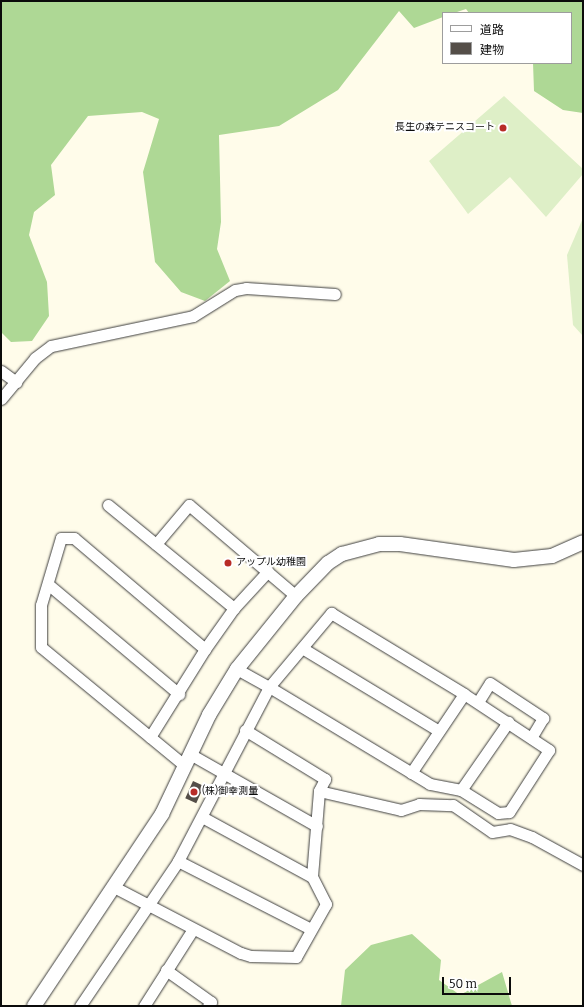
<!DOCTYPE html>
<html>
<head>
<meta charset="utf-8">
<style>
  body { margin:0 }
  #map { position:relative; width:584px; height:1007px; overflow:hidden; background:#fffcea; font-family:Bitter,"Noto Sans JP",serif }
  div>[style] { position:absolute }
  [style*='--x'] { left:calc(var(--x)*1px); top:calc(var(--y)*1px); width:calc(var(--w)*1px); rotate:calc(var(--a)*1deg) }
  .forest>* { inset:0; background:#aed895 }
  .pitch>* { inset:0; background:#deefc7 }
  .building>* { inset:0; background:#544e48; transform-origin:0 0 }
  .roads { filter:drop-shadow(0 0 1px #3e3e3e) drop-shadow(0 0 1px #3e3e3e) }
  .minor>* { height:11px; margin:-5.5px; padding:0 5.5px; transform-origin:5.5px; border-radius:5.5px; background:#fff }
  .tertiary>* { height:14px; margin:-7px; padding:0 7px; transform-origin:7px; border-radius:7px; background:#fff }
  .dots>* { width:11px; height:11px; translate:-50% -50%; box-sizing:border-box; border:2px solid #fff; border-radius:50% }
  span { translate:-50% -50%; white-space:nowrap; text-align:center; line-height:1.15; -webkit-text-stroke:4px #fff; paint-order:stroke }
  .poi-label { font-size:10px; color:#0b0b0b }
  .right { translate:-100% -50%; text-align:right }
  .left { translate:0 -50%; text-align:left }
  .frame { position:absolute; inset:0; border:2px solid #0b0b0b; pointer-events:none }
  .legend { position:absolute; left:442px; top:12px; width:130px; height:52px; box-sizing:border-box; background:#fff; border:1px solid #9d9d9d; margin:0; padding:5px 7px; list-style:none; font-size:12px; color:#0b0b0b }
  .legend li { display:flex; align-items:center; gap:8px; height:20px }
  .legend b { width:20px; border:1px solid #9d9d9d }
  .scale { position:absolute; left:442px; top:977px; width:69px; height:18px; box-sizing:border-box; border:2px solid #0b0b0b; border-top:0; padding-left:5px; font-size:12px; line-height:14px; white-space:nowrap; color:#0b0b0b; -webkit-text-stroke:3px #fff; paint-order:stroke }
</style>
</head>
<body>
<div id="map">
  <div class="forest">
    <i style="clip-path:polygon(1px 1px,583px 1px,583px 113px,563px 110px,534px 91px,533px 63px,571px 63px,571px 13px,469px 13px,466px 9px,454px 13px,443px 13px,443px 17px,414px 28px,399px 11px,338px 90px,279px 126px,219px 135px,221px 222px,217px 249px,230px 281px,205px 301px,181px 292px,155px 262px,143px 172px,159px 119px,142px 112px,88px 116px,51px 165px,55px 195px,34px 212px,29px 235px,47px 282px,49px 316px,32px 341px,11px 342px,1px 332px)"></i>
    <i style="clip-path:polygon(412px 934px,441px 960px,439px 980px,460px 995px,502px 972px,512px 1006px,341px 1006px,345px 970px,371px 945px)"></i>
  </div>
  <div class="pitch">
    <i style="clip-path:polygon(504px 96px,583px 169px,583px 174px,546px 217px,510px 177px,468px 214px,429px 161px)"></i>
    <i style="clip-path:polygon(583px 218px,583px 336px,573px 325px,567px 255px)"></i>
  </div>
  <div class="building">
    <i style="left:193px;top:781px;width:12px;height:19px;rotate:24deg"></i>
  </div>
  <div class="roads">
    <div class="minor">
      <i style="--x:1;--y:371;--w:19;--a:36"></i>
      <i style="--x:1;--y:399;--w:53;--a:-50.3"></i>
      <i style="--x:35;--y:358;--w:20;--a:-37"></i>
      <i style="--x:51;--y:346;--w:145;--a:-11.9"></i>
      <i style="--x:193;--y:316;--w:49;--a:-31.8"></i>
      <i style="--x:235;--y:290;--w:11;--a:-10"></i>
      <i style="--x:246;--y:288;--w:89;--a:3.9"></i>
      <i style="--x:108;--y:505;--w:163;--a:39.3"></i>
      <i style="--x:156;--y:544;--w:51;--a:-49.8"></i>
      <i style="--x:189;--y:505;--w:140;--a:40.4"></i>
      <i style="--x:49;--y:585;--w:170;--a:40"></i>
      <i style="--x:302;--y:648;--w:160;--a:31.2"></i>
      <i style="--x:478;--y:702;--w:22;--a:-58"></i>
      <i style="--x:490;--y:683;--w:64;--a:33.4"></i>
      <i style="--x:543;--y:718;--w:23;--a:121"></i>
      <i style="--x:245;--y:730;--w:94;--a:31.5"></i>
      <i style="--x:325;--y:779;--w:13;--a:117"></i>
      <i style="--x:319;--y:791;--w:86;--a:94.7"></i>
      <i style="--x:150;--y:737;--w:104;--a:-58"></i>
      <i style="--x:205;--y:649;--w:50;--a:-54.7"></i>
      <i style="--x:234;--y:608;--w:50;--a:-47.4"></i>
      <i style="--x:190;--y:754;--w:146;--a:29.6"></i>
      <i style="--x:184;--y:765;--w:185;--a:-140.5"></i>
      <i style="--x:41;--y:647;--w:42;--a:-90"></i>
      <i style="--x:41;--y:605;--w:70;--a:-73.4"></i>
      <i style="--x:61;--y:538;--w:13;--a:0"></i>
      <i style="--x:74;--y:538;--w:172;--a:40.3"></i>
      <i style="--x:411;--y:773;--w:95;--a:-56.1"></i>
      <i style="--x:461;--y:790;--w:83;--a:-55.3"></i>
      <i style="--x:319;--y:791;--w:84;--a:13"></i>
      <i style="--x:401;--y:810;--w:19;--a:-18"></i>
      <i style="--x:419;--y:804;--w:34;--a:2"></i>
      <i style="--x:453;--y:805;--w:47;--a:34.7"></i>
      <i style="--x:492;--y:832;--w:18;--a:-9"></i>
      <i style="--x:510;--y:829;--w:23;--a:20"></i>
      <i style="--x:532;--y:837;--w:58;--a:28.8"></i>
      <i style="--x:178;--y:861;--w:149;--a:27.1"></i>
      <i style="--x:114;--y:887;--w:143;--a:27.5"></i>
      <i style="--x:241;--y:953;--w:10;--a:17"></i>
      <i style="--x:251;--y:956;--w:45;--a:1.3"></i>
      <i style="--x:296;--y:957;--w:61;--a:-60.5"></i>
      <i style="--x:326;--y:904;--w:30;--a:-117"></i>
      <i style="--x:312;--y:877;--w:125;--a:-151.4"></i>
      <i style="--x:166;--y:970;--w:55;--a:35.4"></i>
      <i style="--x:211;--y:1002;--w:5;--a:127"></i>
      <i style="--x:80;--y:1006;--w:175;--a:-55.9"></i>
      <i style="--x:178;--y:861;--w:196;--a:-62.4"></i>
      <i style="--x:269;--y:687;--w:97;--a:-50"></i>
      <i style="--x:331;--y:613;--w:156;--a:31.3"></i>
      <i style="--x:464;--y:694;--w:102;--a:33.4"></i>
      <i style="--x:549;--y:750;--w:74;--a:122.8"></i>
      <i style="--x:509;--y:812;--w:11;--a:175"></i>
      <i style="--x:498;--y:813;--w:44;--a:-148.1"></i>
      <i style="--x:461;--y:790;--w:32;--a:-169"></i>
      <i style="--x:430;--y:784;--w:188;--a:-148.9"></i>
      <i style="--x:269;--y:687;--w:37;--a:-151"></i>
      <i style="--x:144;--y:1006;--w:91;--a:-57.5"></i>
    </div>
    <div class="tertiary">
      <i style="--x:34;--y:1006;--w:231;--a:-56.3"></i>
      <i style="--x:162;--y:814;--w:110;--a:-64.6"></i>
      <i style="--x:209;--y:715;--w:54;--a:-58.7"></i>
      <i style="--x:237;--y:669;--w:94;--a:-51.1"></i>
      <i style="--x:296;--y:596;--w:46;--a:-45.9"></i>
      <i style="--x:328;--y:563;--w:17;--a:-33"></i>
      <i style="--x:342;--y:554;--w:38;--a:-15"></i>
      <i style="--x:379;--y:544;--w:21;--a:0"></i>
      <i style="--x:400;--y:544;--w:115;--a:8"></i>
      <i style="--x:514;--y:560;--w:38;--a:-6"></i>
      <i style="--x:552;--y:556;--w:34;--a:-24"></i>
    </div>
  </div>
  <div class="dots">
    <i style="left:503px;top:128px;background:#b82c27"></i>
    <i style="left:228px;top:563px;background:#b82c27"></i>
    <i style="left:194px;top:792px;background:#b82c27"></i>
  </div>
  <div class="poi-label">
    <span class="right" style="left:495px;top:128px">長生の森テニスコート</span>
    <span class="left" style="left:236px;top:563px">アップル幼稚園</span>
    <span class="left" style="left:202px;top:792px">(株)御幸測量</span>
  </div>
  <div class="frame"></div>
  <ul class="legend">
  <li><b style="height:5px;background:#fff"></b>道路</li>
  <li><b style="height:11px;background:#544e48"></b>建物</li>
  </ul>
  <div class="scale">50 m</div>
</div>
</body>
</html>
